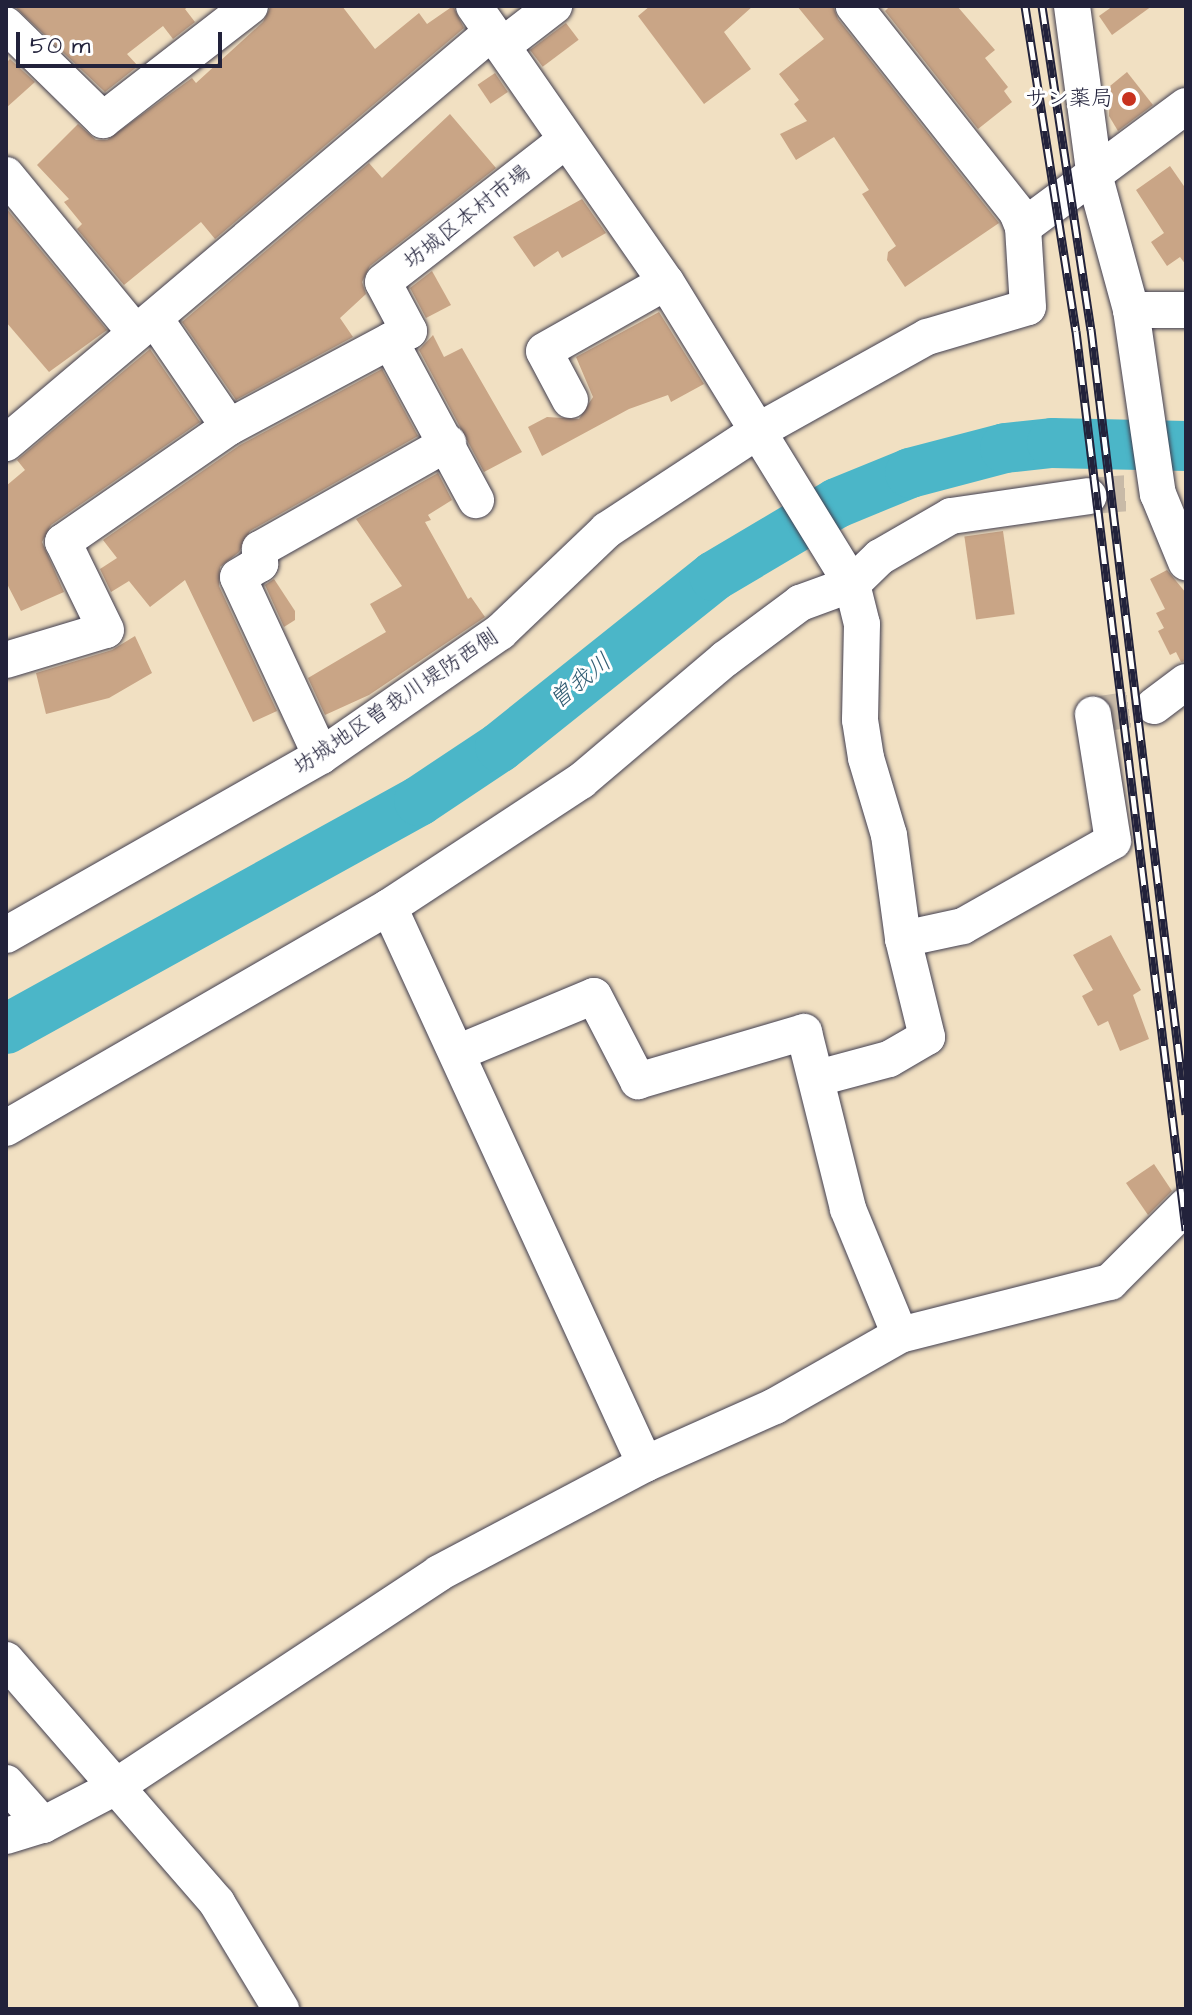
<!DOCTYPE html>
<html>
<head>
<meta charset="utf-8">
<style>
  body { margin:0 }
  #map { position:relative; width:1192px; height:2015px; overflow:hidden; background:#f1e0c2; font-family:"Architects Daughter","Klee One",sans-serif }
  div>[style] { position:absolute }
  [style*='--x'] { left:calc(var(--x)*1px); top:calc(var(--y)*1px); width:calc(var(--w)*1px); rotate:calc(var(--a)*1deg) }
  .river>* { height:50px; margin:-25px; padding:0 25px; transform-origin:25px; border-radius:25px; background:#4bb6c8 }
  .building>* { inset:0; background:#c9a586; transform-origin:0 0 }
  .minor-tunnel>* { height:36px; margin-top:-18px; transform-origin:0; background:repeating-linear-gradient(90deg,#c8baa7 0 36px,transparent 0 54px) }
  .roads { filter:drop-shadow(0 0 2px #413e4f) drop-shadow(0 0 2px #413e4f) }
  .minor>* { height:36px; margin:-18px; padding:0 18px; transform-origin:18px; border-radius:18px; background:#fff }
  .rail>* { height:9px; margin-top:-4.5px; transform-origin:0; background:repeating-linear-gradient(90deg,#fff 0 18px,#22223b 0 36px); box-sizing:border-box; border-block:2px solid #22223b }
  .dots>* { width:22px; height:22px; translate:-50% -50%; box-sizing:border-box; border:4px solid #fff; border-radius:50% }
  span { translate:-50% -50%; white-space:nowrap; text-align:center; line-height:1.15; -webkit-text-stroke:6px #fff; paint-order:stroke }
  .poi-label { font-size:22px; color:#22223b }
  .right { translate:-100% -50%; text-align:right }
  .street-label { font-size:22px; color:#22223b }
  .water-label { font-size:24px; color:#325d73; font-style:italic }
  .frame { position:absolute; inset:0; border:8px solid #22223b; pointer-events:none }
  .scale { position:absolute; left:16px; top:32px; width:206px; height:36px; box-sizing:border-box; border:4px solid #22223b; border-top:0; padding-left:10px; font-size:24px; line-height:28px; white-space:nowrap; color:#22223b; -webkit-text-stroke:6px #fff; paint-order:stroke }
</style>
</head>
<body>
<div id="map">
  <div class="river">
    <i style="--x:6;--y:1029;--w:472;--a:-28.9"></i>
    <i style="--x:419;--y:801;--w:97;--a:-33.7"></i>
    <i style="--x:500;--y:747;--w:274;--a:-38.6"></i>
    <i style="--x:714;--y:576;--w:143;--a:-30.7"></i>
    <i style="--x:837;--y:503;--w:79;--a:-22.3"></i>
    <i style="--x:910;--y:473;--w:98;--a:-14.7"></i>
    <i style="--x:1005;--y:448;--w:47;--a:-6.1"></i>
    <i style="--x:1052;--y:443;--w:134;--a:1.3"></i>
  </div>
  <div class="building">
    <i style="clip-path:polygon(14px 6px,189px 6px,185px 9px,195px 22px,173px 39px,163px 26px,127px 54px,138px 66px,105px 92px)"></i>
    <i style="clip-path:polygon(271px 6px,342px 6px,375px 49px,419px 13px,427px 24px,453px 6px,464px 28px,215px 239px,201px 222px,124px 285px,77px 229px,82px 224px,64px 202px,69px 199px,37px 165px,78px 124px,96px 140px,107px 140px,192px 78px,196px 83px,263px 22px)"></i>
    <i style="clip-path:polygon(650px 6px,753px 6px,724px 32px,751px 69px,704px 104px,638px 16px)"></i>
    <i style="clip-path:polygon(797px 6px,833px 6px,838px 19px,999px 223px,905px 287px,887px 260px,888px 252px,896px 246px,862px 194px,869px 190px,834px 137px,796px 160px,780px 134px,807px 121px,794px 104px,799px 100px,779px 74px,824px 39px)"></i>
    <i style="clip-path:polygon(890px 6px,957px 6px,995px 50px,985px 58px,1008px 87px,1004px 91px,1012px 102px,978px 129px,885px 11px)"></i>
    <i style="clip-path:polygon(1113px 6px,1152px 6px,1112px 35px,1099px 16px)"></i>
    <i style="left:566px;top:23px;width:21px;height:45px;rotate:53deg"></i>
    <i style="clip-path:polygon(10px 59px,35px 82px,6px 108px,6px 63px)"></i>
    <i style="clip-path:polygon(1127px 72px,1153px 105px,1118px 131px,1109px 116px,1110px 86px)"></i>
    <i style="left:495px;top:73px;width:23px;height:21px;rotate:56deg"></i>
    <i style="clip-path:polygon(450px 114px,496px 168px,370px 266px,362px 282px,366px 294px,340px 318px,353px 337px,236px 400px,182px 322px,369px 163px,382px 178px)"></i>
    <i style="clip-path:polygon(1170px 166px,1186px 189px,1186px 265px,1180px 257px,1167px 266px,1151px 242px,1164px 233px,1136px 190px)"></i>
    <i style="clip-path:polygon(582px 199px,606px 233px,562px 258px,558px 251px,534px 267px,513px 237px)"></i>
    <i style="clip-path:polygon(6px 208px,107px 330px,49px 372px,6px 322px)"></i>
    <i style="clip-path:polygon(432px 271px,451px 305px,426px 318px,410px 288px)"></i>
    <i style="clip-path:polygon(659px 312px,704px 384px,671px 402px,668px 395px,629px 409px,542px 456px,528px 427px,547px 417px,579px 419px,593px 397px,576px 357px)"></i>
    <i style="clip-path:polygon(433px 335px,444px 357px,462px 348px,522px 452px,484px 472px,419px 350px)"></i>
    <i style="clip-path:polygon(150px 349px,200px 422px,51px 525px,42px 542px,64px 592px,21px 611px,6px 582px,6px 486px,25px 470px,17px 460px)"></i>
    <i style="clip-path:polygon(382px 369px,418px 436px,250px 531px,239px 552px,220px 567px,219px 586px,277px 711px,253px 722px,185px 580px,150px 607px,129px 581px,111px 592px,100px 569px,117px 558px,103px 540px,240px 445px)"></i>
    <i style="clip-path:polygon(438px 473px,452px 500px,428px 515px,431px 520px,425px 522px,468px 599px,471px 597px,485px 617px,369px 695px,325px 715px,308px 678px,386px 632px,370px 604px,402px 586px,356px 519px)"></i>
    <i style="left:1003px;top:531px;width:84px;height:39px;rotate:82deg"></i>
    <i style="clip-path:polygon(1167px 570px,1186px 593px,1186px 661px,1181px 662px,1176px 652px,1170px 655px,1158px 631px,1164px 628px,1156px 613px,1165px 609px,1150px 579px)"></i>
    <i style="clip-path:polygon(274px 579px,295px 611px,295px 620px,284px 627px,265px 585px)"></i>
    <i style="clip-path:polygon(135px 636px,152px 673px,109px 698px,46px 714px,36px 673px,112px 650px)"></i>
    <i style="clip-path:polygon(1111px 935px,1141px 990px,1133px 995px,1149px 1039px,1120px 1051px,1108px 1021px,1098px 1026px,1082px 996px,1093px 990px,1073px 955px)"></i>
    <i style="clip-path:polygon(1154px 1164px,1172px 1191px,1148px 1215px,1126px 1183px)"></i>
  </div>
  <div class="minor-tunnel">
    <i style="--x:1089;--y:496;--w:54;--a:-4.2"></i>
    <i style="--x:1093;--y:715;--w:62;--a:-8.4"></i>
  </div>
  <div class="roads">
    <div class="minor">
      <i style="--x:474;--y:6;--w:336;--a:55.2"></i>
      <i style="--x:666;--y:282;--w:355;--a:58.4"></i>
      <i style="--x:852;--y:584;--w:41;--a:76"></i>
      <i style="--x:862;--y:624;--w:96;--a:91.2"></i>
      <i style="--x:860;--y:720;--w:38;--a:81"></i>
      <i style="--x:866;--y:758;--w:80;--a:73.4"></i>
      <i style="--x:889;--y:835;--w:105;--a:82.3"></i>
      <i style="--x:903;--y:939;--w:101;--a:76.2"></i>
      <i style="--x:927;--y:1037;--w:44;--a:149.9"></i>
      <i style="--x:889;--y:1059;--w:73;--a:165"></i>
      <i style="--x:1072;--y:6;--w:174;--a:82.4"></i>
      <i style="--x:1095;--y:178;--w:137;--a:74.7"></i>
      <i style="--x:1131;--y:310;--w:186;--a:81.7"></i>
      <i style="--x:1158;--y:494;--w:74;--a:67.6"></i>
      <i style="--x:6;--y:25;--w:136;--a:44.4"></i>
      <i style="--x:103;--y:120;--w:186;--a:-37.8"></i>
      <i style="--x:502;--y:46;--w:66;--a:-37.6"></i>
      <i style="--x:6;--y:175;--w:203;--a:50.6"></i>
      <i style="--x:1023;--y:227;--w:203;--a:-36.6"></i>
      <i style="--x:1131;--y:310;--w:55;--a:0"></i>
      <i style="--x:390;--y:341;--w:181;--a:61.6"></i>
      <i style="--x:570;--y:400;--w:55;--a:-118"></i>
      <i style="--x:544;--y:351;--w:140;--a:-29.5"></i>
      <i style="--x:229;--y:427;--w:204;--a:-28.1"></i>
      <i style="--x:409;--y:331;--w:55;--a:-118"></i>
      <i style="--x:383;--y:282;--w:232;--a:-37.8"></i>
      <i style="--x:6;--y:443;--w:636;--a:-40.22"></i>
      <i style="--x:6;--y:660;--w:104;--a:-16.7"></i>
      <i style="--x:106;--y:630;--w:98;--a:-116"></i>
      <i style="--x:63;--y:542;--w:202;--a:-34.7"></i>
      <i style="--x:229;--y:427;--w:131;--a:-124.4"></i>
      <i style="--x:1154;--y:706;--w:40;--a:-37"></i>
      <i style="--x:321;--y:756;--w:197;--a:-114.9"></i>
      <i style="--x:238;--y:577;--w:26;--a:-31"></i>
      <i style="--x:260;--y:564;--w:15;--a:-90"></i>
      <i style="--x:260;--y:549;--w:216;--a:-29.4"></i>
      <i style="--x:389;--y:907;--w:613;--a:65.32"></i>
      <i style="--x:6;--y:935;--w:362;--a:-29.6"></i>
      <i style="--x:321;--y:756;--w:218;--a:-34.7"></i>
      <i style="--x:500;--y:632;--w:148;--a:-43.6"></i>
      <i style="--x:607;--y:530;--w:181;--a:-33.3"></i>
      <i style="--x:758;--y:431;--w:193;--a:-29.1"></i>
      <i style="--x:927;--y:337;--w:105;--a:-16.5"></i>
      <i style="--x:1028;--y:307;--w:80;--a:-93.6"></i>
      <i style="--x:1023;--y:227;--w:16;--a:-112"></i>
      <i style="--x:1017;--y:212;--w:263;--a:-128.4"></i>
      <i style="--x:903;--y:939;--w:61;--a:-12.2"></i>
      <i style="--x:963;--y:926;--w:172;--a:-29.5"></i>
      <i style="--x:1113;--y:841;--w:128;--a:-99"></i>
      <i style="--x:457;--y:1053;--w:148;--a:-22.6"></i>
      <i style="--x:594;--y:996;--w:96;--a:62.6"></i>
      <i style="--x:638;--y:1081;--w:173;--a:-16.4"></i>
      <i style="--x:804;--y:1032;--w:182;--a:76"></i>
      <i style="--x:848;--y:1209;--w:136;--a:67.6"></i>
      <i style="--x:6;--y:1128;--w:442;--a:-30"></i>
      <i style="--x:389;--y:907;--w:230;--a:-33.3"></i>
      <i style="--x:581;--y:781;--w:189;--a:-40.3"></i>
      <i style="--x:725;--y:659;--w:94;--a:-36.7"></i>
      <i style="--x:800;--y:603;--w:55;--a:-20.1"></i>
      <i style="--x:852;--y:584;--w:39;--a:-44"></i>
      <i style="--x:880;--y:557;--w:82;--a:-30"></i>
      <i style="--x:951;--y:516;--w:139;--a:-8.2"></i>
      <i style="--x:6;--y:1660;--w:322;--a:49"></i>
      <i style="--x:217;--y:1903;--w:124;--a:58.9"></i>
      <i style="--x:6;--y:1783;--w:56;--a:48.6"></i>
      <i style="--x:6;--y:1836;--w:39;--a:-17"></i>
      <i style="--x:43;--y:1825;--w:78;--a:-27.6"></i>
      <i style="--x:112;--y:1789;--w:392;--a:-33.4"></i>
      <i style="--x:439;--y:1573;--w:233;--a:-27.9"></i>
      <i style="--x:645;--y:1464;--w:142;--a:-24"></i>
      <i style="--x:775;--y:1406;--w:144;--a:-29.6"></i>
      <i style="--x:900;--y:1335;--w:217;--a:-14.2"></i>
      <i style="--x:1110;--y:1282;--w:107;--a:-45"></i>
    </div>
  </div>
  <div class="rail">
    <i style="--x:1025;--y:6;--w:329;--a:81.1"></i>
    <i style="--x:1076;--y:331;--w:906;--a:83.02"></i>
    <i style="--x:1042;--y:6;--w:327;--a:81.4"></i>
    <i style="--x:1091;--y:329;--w:791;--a:83.1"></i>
  </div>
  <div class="dots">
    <i style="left:1129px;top:99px;background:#c8321e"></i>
  </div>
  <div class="poi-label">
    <span class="right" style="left:1113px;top:99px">サン薬局</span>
  </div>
  <div class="street-label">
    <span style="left:467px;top:217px;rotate:-38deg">坊城区本村市場</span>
    <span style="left:396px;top:702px;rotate:-34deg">坊城地区曽我川堤防西側</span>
  </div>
  <div class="water-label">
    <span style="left:581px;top:682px;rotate:-39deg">曽我川</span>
  </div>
  <div class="frame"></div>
  <div class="scale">50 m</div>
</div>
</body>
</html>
